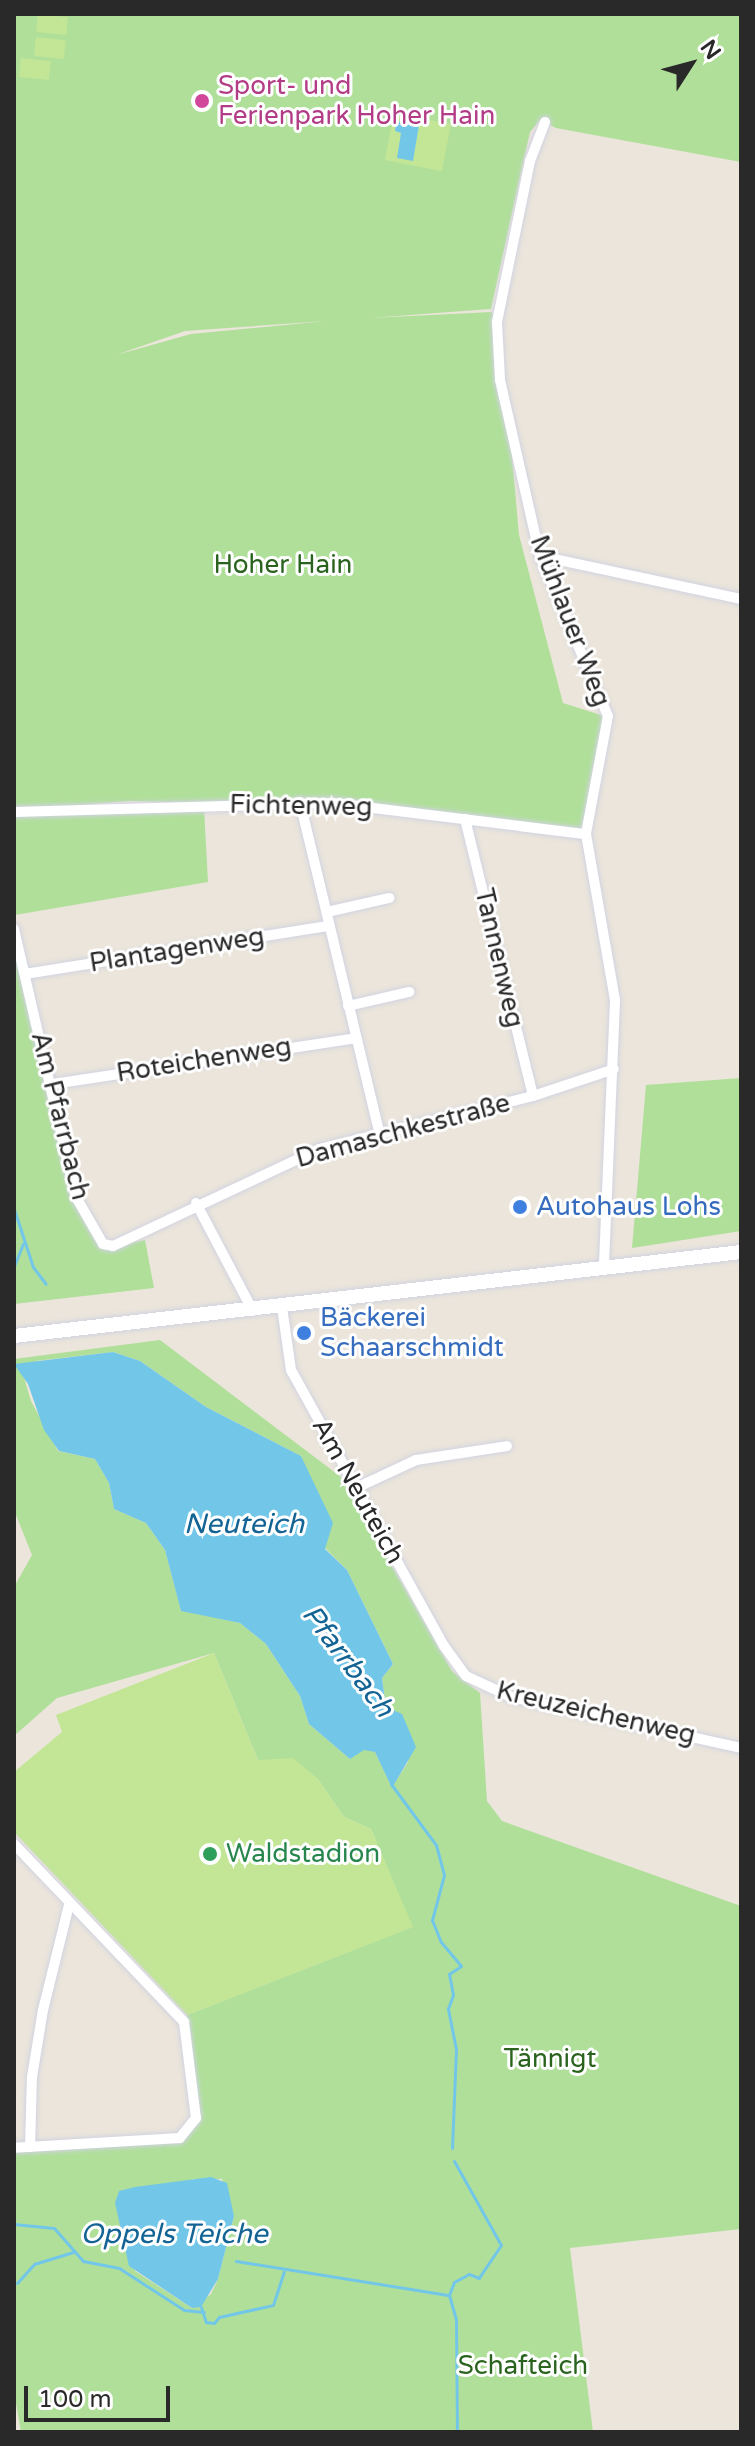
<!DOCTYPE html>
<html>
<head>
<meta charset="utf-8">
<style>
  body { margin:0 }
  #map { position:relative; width:755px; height:2446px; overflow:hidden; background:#ebe5db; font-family:"Varela Round",sans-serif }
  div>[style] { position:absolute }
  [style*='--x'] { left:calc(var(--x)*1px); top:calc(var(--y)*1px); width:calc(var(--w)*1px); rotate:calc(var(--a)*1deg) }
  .green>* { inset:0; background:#b0df9a }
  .pitch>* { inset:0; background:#c2e696; transform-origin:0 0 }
  .water>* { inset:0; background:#72c7e9 }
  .stream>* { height:3px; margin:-1.5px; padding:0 1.5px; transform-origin:1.5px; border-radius:1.5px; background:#72c7e9 }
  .roads { filter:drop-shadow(0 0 2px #d1d3e1) drop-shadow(0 0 2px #d1d3e1) }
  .street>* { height:10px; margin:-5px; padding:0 5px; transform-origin:5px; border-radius:5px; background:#fff }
  .secondary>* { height:14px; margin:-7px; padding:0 7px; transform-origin:7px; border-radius:7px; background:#fff }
  .dots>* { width:22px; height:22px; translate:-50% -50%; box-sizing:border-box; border:4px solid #fff; border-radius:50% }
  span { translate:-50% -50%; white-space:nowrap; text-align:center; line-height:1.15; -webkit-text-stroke:6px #fff; paint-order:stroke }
  .hotel-label { font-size:26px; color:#b23c85 }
  .left { translate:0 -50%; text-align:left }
  .park-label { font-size:26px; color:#29631d }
  .street-label { font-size:26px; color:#292929 }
  .shop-label { font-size:26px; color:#366cbe }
  .leisure-label { font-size:26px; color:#27864d }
  .water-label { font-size:28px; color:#136494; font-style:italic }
  .frame { position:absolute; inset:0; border:16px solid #292929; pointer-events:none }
  .north { position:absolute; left:651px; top:24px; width:80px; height:80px; -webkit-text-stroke:6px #fff; paint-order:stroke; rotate:54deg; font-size:22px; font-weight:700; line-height:32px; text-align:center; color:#292929 }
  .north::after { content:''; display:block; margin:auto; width:28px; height:36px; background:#292929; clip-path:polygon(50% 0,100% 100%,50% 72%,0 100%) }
  .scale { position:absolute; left:24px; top:2386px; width:146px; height:36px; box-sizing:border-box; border:4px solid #292929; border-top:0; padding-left:10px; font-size:24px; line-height:28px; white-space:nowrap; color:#292929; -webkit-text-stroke:6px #fff; paint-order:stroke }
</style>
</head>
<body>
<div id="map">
  <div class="green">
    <i style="clip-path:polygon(evenodd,14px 14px,741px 14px,741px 162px,556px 128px,540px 120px,530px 132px,491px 309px,369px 318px,492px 312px,508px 411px,519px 535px,563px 703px,604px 716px,586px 834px,376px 807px,128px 801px,14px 810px,14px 14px,326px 321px,191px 334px,116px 355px,185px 331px,326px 321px)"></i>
    <i style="clip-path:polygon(204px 809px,208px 882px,15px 915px,14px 815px)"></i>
    <i style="clip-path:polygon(14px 932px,76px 1197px,93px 1232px,113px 1246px,145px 1240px,154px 1288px,14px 1304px)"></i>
    <i style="clip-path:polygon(741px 1078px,741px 1231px,632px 1248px,646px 1085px)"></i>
    <i style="clip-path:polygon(evenodd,160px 1340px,341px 1477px,452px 1671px,480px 1693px,487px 1801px,502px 1821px,741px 1906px,741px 2229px,570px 2248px,593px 2432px,21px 2432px,14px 2392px,14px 2148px,181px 2138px,194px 2126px,187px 2015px,412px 1927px,371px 1829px,344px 1817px,317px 1778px,258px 1760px,214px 1653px,57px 1698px,14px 1736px,14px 1587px,32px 1555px,14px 1510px,14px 1359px,160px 1340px,113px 1352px,140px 1361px,206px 1407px,301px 1456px,325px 1548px,347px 1570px,393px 1664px,382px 1678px,386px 1707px,408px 1762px,392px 1787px,375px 1752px,364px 1749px,350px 1759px,309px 1724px,300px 1696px,266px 1644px,240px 1623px,181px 1610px,165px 1550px,146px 1523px,114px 1509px,109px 1483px,95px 1459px,58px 1451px,31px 1401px,23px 1374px,36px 1361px,113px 1352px,160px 1340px,192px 2179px,222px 2179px,234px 2216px,218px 2279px,211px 2294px,192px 2308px,135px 2271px,127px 2253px,192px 2179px)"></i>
  </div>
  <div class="pitch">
    <i style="left:38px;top:14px;width:30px;height:18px;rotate:6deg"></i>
    <i style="left:36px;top:37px;width:30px;height:19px;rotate:6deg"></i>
    <i style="left:21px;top:58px;width:30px;height:19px;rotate:6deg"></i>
    <i style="left:394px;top:113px;width:58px;height:48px;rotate:11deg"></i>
    <i style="clip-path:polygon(214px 1653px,258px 1760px,293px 1758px,317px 1778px,344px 1817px,371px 1829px,413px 1927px,187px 2015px,14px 1832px,14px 1772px,62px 1732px,56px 1715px)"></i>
  </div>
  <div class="water">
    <i style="clip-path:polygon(396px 121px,419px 125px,413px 161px,397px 158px,401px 133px,395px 131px)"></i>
    <i style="clip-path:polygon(113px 1352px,140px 1361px,206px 1407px,301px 1456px,333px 1523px,325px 1549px,347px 1570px,393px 1664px,382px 1678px,386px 1707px,402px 1714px,416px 1747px,392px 1788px,375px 1752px,364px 1750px,350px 1759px,309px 1724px,300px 1696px,266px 1644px,240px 1623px,181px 1611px,165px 1550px,146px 1523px,114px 1509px,109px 1483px,95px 1459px,59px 1451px,44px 1430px,28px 1384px,14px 1364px)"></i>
    <i style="clip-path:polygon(211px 2177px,227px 2183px,234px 2216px,218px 2279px,201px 2307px,192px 2308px,129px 2266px,115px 2203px,119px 2191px,135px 2187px)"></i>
  </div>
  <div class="stream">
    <i style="--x:14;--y:1209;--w:61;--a:71.9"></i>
    <i style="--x:33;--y:1267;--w:21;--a:53"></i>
    <i style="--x:14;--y:1266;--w:24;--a:-68"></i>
    <i style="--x:391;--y:1784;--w:76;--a:53.6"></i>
    <i style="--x:436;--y:1845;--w:31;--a:75"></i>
    <i style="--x:444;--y:1875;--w:47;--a:104.9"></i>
    <i style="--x:432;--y:1920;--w:24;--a:68"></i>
    <i style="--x:441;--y:1942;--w:31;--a:50"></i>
    <i style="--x:461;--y:1966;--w:14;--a:146"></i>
    <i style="--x:449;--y:1974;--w:21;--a:79"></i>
    <i style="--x:453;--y:1995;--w:15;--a:110"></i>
    <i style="--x:448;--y:2009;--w:41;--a:78.7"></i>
    <i style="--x:456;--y:2049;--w:99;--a:92.3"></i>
    <i style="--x:454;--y:2161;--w:96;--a:60.8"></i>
    <i style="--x:501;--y:2245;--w:40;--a:124"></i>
    <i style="--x:479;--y:2278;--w:11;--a:-158"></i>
    <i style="--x:469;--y:2274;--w:17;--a:152"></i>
    <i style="--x:454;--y:2282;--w:14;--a:111"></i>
    <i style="--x:449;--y:2295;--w:26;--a:74"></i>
    <i style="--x:456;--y:2320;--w:112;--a:89.5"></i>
    <i style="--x:14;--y:2224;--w:40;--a:5.7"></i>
    <i style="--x:54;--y:2228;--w:44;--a:48.7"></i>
    <i style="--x:83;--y:2261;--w:37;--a:11"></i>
    <i style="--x:119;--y:2268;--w:77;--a:32.9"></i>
    <i style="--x:184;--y:2310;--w:20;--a:6"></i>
    <i style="--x:236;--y:2261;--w:216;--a:9.1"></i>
    <i style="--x:17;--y:2283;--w:25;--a:-48"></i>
    <i style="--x:34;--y:2264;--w:41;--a:-17.1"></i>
    <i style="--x:201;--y:2307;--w:16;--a:72"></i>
    <i style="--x:206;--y:2322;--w:8;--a:7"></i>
    <i style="--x:214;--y:2323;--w:8;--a:-50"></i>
    <i style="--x:219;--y:2317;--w:55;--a:-12.5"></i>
    <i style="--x:273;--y:2305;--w:35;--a:-72"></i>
  </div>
  <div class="roads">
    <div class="street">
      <i style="--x:545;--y:122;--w:42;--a:111"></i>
      <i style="--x:530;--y:161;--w:164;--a:101.6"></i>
      <i style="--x:497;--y:322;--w:58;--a:87"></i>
      <i style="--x:500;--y:380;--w:180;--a:77.2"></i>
      <i style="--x:540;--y:556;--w:174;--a:67"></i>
      <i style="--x:608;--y:716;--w:120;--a:100.6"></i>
      <i style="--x:586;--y:834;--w:169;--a:80.1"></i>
      <i style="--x:615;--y:1001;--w:268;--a:92.4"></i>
      <i style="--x:540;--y:556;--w:206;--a:12.1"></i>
      <i style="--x:300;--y:802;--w:342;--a:76.5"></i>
      <i style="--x:14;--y:812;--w:318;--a:-1.6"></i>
      <i style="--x:332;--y:803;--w:256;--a:7"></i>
      <i style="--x:465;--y:819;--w:285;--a:76.2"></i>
      <i style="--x:327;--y:912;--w:64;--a:-12.7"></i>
      <i style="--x:14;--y:929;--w:275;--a:77"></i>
      <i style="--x:76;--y:1197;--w:54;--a:60.1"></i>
      <i style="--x:103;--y:1244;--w:10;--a:11"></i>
      <i style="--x:113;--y:1246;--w:228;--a:-25.2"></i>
      <i style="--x:319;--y:1149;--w:220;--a:-13.9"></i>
      <i style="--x:533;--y:1096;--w:85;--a:-18.4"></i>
      <i style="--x:25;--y:974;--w:308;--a:-9"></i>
      <i style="--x:348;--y:1006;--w:63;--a:-12.9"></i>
      <i style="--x:53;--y:1084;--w:306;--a:-8.6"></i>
      <i style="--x:196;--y:1203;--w:122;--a:62.2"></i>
      <i style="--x:282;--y:1307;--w:64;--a:81.9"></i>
      <i style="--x:291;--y:1370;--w:316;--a:61"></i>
      <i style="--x:444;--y:1646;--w:37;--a:54"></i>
      <i style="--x:466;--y:1676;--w:50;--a:25"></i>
      <i style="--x:511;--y:1697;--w:236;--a:12.5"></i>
      <i style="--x:356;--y:1488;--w:66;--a:-25"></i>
      <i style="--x:416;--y:1460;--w:92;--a:-8.7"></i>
      <i style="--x:14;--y:1844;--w:246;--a:46.3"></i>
      <i style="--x:184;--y:2022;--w:97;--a:82.9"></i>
      <i style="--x:196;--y:2118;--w:26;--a:129"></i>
      <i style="--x:180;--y:2138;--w:166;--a:176.6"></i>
      <i style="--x:30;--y:2147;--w:70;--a:-88.4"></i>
      <i style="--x:32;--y:2077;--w:68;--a:-80.7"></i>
      <i style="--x:43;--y:2010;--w:108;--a:-76.1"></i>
    </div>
    <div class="secondary">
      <i style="--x:14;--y:1336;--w:732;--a:-6.59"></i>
    </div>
  </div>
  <div class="dots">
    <i style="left:202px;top:101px;background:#d1479c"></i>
    <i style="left:520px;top:1207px;background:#3f7fe0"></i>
    <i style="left:304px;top:1333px;background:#3f7fe0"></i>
    <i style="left:210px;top:1854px;background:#2e9e5b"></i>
  </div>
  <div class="hotel-label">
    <span class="left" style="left:218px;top:101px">Sport- und<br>Ferienpark Hoher Hain</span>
  </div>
  <div class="park-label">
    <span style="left:283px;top:565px">Hoher Hain</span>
    <span style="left:550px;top:2059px">Tännigt</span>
    <span style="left:523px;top:2366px">Schafteich</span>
  </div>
  <div class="street-label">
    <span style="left:570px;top:621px;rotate:69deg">Mühlauer Weg</span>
    <span style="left:301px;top:806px;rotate:1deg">Fichtenweg</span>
    <span style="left:177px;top:950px;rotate:-9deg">Plantagenweg</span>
    <span style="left:499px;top:958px;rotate:77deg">Tannenweg</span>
    <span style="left:204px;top:1060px;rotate:-9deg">Roteichenweg</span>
    <span style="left:60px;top:1116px;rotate:76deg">Am Pfarrbach</span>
    <span style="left:403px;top:1131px;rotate:-15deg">Damaschkestraße</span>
    <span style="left:358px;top:1491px;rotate:61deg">Am Neuteich</span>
    <span style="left:596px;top:1713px;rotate:13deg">Kreuzeichenweg</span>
  </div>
  <div class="shop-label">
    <span class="left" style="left:536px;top:1207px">Autohaus Lohs</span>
    <span class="left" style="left:320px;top:1333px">Bäckerei<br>Schaarschmidt</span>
  </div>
  <div class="leisure-label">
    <span class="left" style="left:226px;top:1854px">Waldstadion</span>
  </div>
  <div class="water-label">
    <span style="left:244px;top:1524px">Neuteich</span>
    <span style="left:348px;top:1661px;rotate:53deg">Pfarrbach</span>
    <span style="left:174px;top:2234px">Oppels Teiche</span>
  </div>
  <div class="frame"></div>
  <div class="north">N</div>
  <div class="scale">100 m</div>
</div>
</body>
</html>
